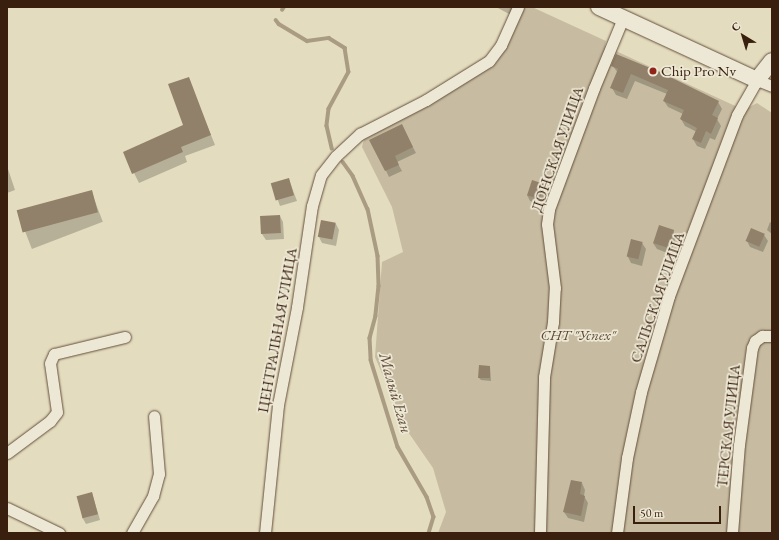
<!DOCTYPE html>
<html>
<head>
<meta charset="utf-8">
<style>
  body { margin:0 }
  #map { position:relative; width:779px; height:540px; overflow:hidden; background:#e4dcbf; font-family:"EB Garamond",serif }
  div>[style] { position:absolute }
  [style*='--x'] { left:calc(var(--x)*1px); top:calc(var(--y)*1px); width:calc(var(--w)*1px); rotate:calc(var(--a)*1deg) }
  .green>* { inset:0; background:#c7bca1 }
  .shadow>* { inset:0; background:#0003; transform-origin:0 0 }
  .stream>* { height:3.5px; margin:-1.75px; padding:0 1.75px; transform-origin:1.75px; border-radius:1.75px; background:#aa9c82 }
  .building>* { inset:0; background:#92816a; transform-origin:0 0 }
  .roads { filter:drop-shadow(0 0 1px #644e3a) drop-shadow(0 0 1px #644e3a) }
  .street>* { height:11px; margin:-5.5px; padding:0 5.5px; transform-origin:5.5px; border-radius:5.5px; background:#ede8d5 }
  .secondary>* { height:16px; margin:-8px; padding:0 8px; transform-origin:8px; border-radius:8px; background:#ede8d5 }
  .dots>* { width:11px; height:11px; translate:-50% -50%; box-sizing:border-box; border:2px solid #ede8d5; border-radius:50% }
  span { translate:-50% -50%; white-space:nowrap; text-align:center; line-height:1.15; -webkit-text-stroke:3.5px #ede8d5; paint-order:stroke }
  .poi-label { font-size:15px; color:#391f0d }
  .left { translate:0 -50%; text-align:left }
  .street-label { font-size:15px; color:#391f0d }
  .park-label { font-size:15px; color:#5c4632; font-style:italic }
  .water-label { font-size:16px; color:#614b36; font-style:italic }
  .frame { position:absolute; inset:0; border:8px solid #391f0d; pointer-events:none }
  .north { position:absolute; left:723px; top:16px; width:40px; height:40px; -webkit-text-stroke:3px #ede8d5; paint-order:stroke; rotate:322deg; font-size:11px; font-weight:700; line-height:16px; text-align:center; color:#391f0d }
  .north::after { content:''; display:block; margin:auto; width:14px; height:18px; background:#391f0d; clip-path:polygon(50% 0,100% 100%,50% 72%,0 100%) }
  .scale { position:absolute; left:633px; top:506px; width:88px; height:18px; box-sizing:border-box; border:2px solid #391f0d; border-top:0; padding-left:5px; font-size:12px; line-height:14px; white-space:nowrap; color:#391f0d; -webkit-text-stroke:3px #ede8d5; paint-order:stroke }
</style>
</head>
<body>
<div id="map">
  <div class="green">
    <i style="clip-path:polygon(522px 7px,532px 7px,606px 41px,605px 46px,744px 110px,757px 103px,772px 113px,772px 533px,438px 533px,446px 512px,433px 468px,406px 429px,375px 357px,382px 262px,403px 252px,392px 207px,362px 147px,365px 136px,428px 103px,496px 63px)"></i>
  </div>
  <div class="shadow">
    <i style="clip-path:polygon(496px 7px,518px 7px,513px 16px)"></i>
    <i style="clip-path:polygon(612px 65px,718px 102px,722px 109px,717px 119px,721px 126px,715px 140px,710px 138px,705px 149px,697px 146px,693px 139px,697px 132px,685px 126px,681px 119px,683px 114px,668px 107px,664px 101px,667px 94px,635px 81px,627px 99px,616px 95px,612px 88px,618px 73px)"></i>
    <i style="clip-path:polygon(188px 78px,215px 145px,185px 156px,187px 162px,139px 183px,124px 153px,185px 126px)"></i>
    <i style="clip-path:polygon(405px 132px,416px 153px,397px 162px,402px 171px,389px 177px,371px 140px)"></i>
    <i style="clip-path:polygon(7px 166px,15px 190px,7px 193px)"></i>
    <i style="clip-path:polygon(289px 180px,297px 201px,280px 206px,272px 184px)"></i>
    <i style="clip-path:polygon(543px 185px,547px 191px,541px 205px,530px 201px,527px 195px)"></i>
    <i style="left:91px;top:191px;width:33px;height:76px;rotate:69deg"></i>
    <i style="clip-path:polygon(280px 216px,283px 222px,284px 239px,266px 240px,262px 234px)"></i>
    <i style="clip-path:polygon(322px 222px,336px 224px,339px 230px,336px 246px,322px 243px,319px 237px)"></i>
    <i style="clip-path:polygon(770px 222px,772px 223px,772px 234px,767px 230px)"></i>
    <i style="clip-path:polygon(673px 231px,676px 237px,670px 254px,657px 249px,653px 243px)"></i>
    <i style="clip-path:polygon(764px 235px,768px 241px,763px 252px,750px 247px,747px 241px)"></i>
    <i style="clip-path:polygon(642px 243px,646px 249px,642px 266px,631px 263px,628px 257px)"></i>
    <i style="clip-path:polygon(490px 367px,491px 381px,481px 380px,479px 378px)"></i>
    <i style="clip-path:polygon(582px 483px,585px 490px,584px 496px,588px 503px,584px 522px,568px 518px,564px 512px)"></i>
    <i style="clip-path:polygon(92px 493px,100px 520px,86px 524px,82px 517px)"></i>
  </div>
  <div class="stream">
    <i style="--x:282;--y:10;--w:4;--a:-56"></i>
    <i style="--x:276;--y:20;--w:5;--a:53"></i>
    <i style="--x:279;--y:24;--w:33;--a:31"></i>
    <i style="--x:307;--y:41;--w:22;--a:-8"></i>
    <i style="--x:329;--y:38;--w:19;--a:32"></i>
    <i style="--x:345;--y:48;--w:24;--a:81"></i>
    <i style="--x:349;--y:72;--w:42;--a:118.4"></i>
    <i style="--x:329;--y:109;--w:17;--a:97"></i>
    <i style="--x:327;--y:126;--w:23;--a:77"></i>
    <i style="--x:343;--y:162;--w:17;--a:54"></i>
    <i style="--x:353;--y:176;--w:36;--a:66"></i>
    <i style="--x:368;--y:209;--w:48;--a:78"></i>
    <i style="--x:378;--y:256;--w:30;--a:88"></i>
    <i style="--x:379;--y:286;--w:30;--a:96"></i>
    <i style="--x:376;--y:316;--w:23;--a:105"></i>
    <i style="--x:370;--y:338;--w:22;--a:87"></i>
    <i style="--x:371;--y:360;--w:91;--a:72.8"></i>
    <i style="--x:398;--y:447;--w:58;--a:59.9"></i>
    <i style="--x:427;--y:497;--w:21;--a:71"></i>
    <i style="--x:434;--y:517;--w:17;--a:107"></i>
  </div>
  <div class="building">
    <i style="clip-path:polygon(616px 54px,660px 72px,719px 101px,712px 115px,718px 118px,711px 134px,706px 131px,701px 143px,692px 139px,697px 128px,680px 119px,684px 110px,663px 101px,668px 90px,631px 74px,623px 93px,610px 88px,618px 69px,611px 66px)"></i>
    <i style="clip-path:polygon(189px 77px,211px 135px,181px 147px,183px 152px,132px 174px,123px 152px,183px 125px,168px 84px)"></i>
    <i style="clip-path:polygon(402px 124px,413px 147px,395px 156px,399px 165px,385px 171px,369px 140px)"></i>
    <i style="left:289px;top:178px;width:18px;height:19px;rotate:74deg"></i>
    <i style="left:532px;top:180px;width:13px;height:16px;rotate:18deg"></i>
    <i style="left:92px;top:190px;width:23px;height:78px;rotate:75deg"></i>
    <i style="left:280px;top:215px;width:18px;height:20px;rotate:87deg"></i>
    <i style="left:321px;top:220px;width:15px;height:17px;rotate:11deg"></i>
    <i style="left:659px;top:225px;width:16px;height:19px;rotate:18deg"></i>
    <i style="left:751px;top:228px;width:15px;height:14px;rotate:23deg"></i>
    <i style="left:631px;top:239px;width:12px;height:18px;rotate:14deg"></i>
    <i style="clip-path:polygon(479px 365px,490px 366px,490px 378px,478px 378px)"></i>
    <i style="clip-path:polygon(571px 480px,582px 482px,580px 494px,585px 496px,581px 516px,563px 512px)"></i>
    <i style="left:92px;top:492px;width:23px;height:16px;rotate:75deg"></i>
  </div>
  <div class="roads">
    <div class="street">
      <i style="--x:7;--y:453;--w:54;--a:-36.7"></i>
      <i style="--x:50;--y:421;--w:11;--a:-52"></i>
      <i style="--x:57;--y:412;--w:49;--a:-98.1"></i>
      <i style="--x:50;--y:363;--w:10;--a:-66"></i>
      <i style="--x:54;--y:354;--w:73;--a:-13.5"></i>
      <i style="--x:7;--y:508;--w:58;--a:25.7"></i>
      <i style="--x:132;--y:533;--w:43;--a:-60.4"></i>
      <i style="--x:153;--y:496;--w:23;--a:-75"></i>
      <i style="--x:159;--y:474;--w:58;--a:-94.9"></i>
      <i style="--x:265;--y:533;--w:129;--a:-84.2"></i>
      <i style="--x:278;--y:405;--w:100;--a:-79"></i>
      <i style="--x:297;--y:307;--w:102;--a:-81.6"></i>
      <i style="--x:312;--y:206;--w:32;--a:-74"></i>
      <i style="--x:321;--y:175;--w:24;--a:-52"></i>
      <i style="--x:336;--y:156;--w:33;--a:-43"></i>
      <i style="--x:360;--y:134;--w:74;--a:-27.3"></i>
      <i style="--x:426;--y:100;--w:74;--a:-31.8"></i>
      <i style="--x:489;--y:61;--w:20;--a:-53"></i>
      <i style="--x:501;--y:45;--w:42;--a:-65.9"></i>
      <i style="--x:540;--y:533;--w:156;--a:-88.5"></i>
      <i style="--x:544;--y:377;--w:56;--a:-80.7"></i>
      <i style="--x:553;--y:322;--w:34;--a:-87"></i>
      <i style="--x:555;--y:288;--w:64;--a:-97.1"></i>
      <i style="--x:547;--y:224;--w:15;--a:-82"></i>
      <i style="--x:549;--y:209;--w:129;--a:-69.6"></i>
      <i style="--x:594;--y:88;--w:76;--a:-67.5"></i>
      <i style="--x:617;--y:533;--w:76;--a:-82.4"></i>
      <i style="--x:627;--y:458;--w:67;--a:-78"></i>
      <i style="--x:641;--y:392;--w:100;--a:-73.7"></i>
      <i style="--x:669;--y:296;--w:193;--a:-69.4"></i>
      <i style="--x:737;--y:115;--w:40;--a:-60.3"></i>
      <i style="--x:757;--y:80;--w:16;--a:22"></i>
      <i style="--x:732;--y:533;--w:88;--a:-85.5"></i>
      <i style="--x:739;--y:445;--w:98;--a:-82.4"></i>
      <i style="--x:752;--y:348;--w:8;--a:-67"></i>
      <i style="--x:755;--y:341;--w:9;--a:-36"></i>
      <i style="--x:762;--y:336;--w:10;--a:0"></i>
    </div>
    <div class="secondary">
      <i style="--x:599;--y:7;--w:174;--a:24.8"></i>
      <i style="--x:757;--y:80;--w:24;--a:-52"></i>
    </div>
  </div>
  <div class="dots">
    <i style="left:653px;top:71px;background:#8f2418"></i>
  </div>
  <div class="poi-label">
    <span class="left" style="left:661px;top:71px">Chip Pro Nv</span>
  </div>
  <div class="street-label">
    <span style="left:557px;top:149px;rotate:-71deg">ДОНСКАЯ УЛИЦА</span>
    <span style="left:657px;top:297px;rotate:-71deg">САЛЬСКАЯ УЛИЦА</span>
    <span style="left:277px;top:330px;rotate:-80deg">ЦЕНТРАЛЬНАЯ УЛИЦА</span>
    <span style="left:728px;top:426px;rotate:-84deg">ТЕРСКАЯ УЛИЦА</span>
  </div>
  <div class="park-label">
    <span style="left:578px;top:335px">СНТ "Успех"</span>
  </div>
  <div class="water-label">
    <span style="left:395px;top:393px;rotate:74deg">Малый Еган</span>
  </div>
  <div class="frame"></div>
  <div class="north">С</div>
  <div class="scale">50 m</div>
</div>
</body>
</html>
